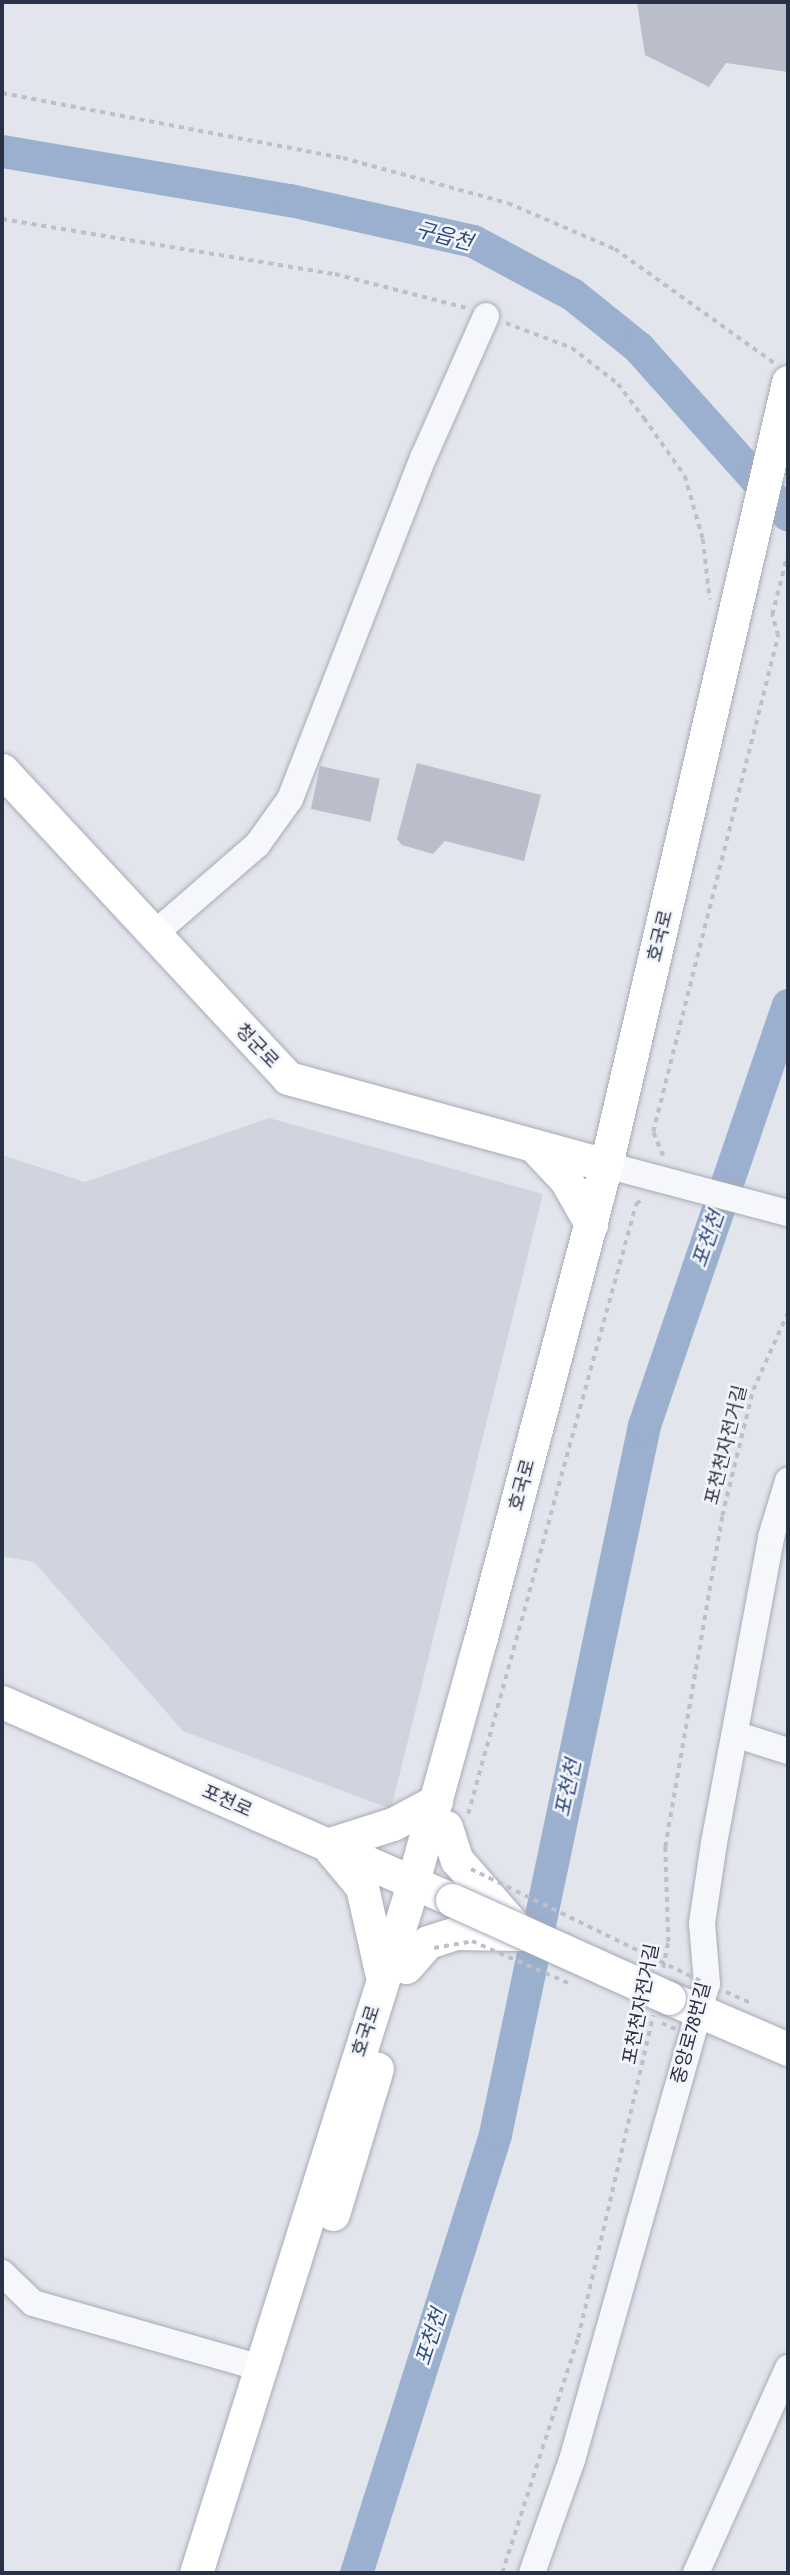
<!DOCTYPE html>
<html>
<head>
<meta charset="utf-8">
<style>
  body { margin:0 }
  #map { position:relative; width:790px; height:2575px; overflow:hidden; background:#e2e5ec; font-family:"Fira Sans Condensed","Noto Sans KR",sans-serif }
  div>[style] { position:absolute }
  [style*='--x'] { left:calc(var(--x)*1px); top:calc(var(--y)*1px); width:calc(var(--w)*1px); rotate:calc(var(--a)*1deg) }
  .built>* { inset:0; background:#d0d4de }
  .river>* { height:33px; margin:-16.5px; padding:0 16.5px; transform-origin:16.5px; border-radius:16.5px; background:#9bb0ce }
  .building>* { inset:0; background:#b9beca; transform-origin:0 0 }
  .path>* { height:3.5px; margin-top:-1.75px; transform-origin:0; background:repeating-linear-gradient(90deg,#bdc0c8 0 5px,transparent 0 10px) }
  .roads { filter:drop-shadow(0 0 2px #a7abb7) drop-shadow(0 0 2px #a7abb7) }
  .minor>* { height:26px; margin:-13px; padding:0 13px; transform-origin:13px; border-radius:13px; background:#f6f7fa }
  .major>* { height:33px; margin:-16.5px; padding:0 16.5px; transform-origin:16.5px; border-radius:16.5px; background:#fff }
  .path-bridge>* { height:3.5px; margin-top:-1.75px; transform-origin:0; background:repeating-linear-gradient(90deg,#bdc0c8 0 5px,transparent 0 10px) }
  .bridges { filter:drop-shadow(0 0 2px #a1a8b9) drop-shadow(0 0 2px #a1a8b9) }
  .major-bridge>* { height:33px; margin:-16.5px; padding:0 16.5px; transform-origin:16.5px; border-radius:16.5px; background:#fff }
  span { translate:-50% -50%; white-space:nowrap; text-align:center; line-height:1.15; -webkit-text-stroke:5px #f2f5f9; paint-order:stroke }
  .street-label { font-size:19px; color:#293146 }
  .water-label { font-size:21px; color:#2f4b7d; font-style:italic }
  .frame { position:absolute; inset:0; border:4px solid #293146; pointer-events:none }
</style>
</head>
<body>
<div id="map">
  <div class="built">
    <i style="clip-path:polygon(269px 1118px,543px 1194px,391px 1809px,183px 1731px,34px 1562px,2px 1556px,2px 1155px,85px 1182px)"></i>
  </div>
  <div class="river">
    <i style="--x:2;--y:151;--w:292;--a:9.7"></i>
    <i style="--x:290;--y:200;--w:188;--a:12.6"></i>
    <i style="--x:473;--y:241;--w:112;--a:28.2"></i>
    <i style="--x:572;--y:294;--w:85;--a:38.8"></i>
    <i style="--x:638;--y:347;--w:225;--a:48.2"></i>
    <i style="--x:356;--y:2573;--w:460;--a:-72.4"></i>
    <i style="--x:495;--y:2134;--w:724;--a:-78.13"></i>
    <i style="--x:644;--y:1425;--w:444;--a:-71.1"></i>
  </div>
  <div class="building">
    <i style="clip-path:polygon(637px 2px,788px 2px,788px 72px,726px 63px,709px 87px,645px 55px)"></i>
    <i style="clip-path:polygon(417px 763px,541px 795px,524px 861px,445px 841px,433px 854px,402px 845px,397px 839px)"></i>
    <i style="left:320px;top:766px;width:61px;height:44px;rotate:12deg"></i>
  </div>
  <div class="path">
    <i style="--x:2;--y:93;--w:347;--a:10.8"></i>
    <i style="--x:343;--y:158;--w:171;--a:15.3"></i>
    <i style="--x:508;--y:203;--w:116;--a:23.3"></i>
    <i style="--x:615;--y:249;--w:196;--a:35.6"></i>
    <i style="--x:2;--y:219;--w:338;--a:9.4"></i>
    <i style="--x:335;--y:274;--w:135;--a:14.5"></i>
    <i style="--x:506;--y:323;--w:71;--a:20.7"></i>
    <i style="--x:572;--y:348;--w:58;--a:38"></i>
    <i style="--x:618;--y:384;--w:43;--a:52.6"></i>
    <i style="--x:644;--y:418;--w:71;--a:54.7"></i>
    <i style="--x:685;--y:476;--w:66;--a:74.1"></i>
    <i style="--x:703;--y:539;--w:61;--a:83.5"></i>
    <i style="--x:663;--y:1156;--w:26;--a:-113"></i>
    <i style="--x:653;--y:1132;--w:512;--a:-75.86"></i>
    <i style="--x:778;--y:636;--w:22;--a:-106"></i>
    <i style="--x:772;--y:615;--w:65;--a:-75.7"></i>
    <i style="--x:468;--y:1814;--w:633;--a:-74.6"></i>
    <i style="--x:636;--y:1204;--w:10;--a:-37"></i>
    <i style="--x:663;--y:1968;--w:26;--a:-79"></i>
    <i style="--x:668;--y:1942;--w:95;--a:-91.8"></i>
    <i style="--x:665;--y:1847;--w:336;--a:-80.2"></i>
    <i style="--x:722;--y:1516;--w:130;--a:-76.2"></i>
    <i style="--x:753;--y:1390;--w:85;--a:-65.8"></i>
    <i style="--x:726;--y:1992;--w:27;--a:24"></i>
    <i style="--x:502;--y:2573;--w:247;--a:-72.1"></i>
    <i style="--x:578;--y:2338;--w:331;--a:-76.9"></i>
  </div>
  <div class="roads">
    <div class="minor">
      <i style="--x:153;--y:935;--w:138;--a:-40.9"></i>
      <i style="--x:257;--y:845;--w:57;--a:-54.3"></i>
      <i style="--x:290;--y:799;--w:368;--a:-68.7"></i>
      <i style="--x:424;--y:456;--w:153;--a:-66.1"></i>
      <i style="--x:606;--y:1165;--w:188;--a:14.8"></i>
      <i style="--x:738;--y:1735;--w:52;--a:17.7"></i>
      <i style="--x:2;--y:2273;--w:43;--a:44.1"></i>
      <i style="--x:33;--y:2303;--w:240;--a:15.9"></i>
      <i style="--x:532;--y:2573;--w:120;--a:-70.5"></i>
      <i style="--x:572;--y:2460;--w:495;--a:-74.2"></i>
      <i style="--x:707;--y:1984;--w:61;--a:-94.7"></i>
      <i style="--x:702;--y:1923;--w:81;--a:-81.5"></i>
      <i style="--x:714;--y:1843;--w:311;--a:-79.4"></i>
      <i style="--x:771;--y:1537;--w:59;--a:-73.1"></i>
      <i style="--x:696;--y:2573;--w:225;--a:-65.8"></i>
    </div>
    <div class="major">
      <i style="--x:2;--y:770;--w:420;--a:47.1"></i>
      <i style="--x:288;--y:1078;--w:330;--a:15.3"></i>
      <i style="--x:533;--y:1145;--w:48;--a:46.7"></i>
      <i style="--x:566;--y:1180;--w:51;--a:60.4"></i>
      <i style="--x:2;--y:1702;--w:492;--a:23.7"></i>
      <i style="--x:446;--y:1827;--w:35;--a:72"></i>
      <i style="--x:457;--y:1860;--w:90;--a:49.1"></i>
      <i style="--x:406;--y:1967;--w:33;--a:-49"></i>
      <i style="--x:428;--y:1942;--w:28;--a:-18"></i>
      <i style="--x:455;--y:1933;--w:68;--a:0.8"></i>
      <i style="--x:381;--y:1972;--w:87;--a:-102.6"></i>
      <i style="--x:362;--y:1887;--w:55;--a:-129.8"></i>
      <i style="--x:327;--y:1845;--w:69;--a:-17.7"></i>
      <i style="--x:393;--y:1824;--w:49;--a:-28.1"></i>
      <i style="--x:669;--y:1998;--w:129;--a:23.2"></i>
      <i style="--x:333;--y:2214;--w:152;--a:-73.2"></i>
      <i style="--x:196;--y:2573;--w:698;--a:-72.5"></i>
      <i style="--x:406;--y:1907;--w:276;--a:-74.5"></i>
      <i style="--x:480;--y:1641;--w:492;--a:-75.2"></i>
      <i style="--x:606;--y:1165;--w:804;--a:-76.91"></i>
    </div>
  </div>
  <div class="path-bridge">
    <i style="--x:471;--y:1869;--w:258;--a:26"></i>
    <i style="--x:434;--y:1948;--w:39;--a:-10"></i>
    <i style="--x:472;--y:1941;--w:105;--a:23.6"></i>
    <i style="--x:662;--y:2023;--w:22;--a:24"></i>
  </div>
  <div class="bridges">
    <div class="major-bridge">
      <i style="--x:452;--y:1900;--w:238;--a:24.3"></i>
    </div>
  </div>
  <div class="street-label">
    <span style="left:660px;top:936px;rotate:-76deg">호국로</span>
    <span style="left:257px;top:1046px;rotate:46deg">청군로</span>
    <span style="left:726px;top:1445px;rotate:-76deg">포천천자전거길</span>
    <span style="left:522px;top:1485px;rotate:-75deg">호국로</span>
    <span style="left:227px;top:1801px;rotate:24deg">포천로</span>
    <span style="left:641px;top:2004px;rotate:-79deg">포천천자전거길</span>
    <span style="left:366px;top:2031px;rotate:-72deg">호국로</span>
    <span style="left:691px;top:2033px;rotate:-75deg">중앙로78번길</span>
  </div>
  <div class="water-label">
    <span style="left:444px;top:236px;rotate:15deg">구읍천</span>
    <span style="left:708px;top:1239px;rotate:-71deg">포천천</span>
    <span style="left:568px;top:1788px;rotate:-78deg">포천천</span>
    <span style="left:431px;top:2337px;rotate:-72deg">포천천</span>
  </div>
  <div class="frame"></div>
</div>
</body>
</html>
